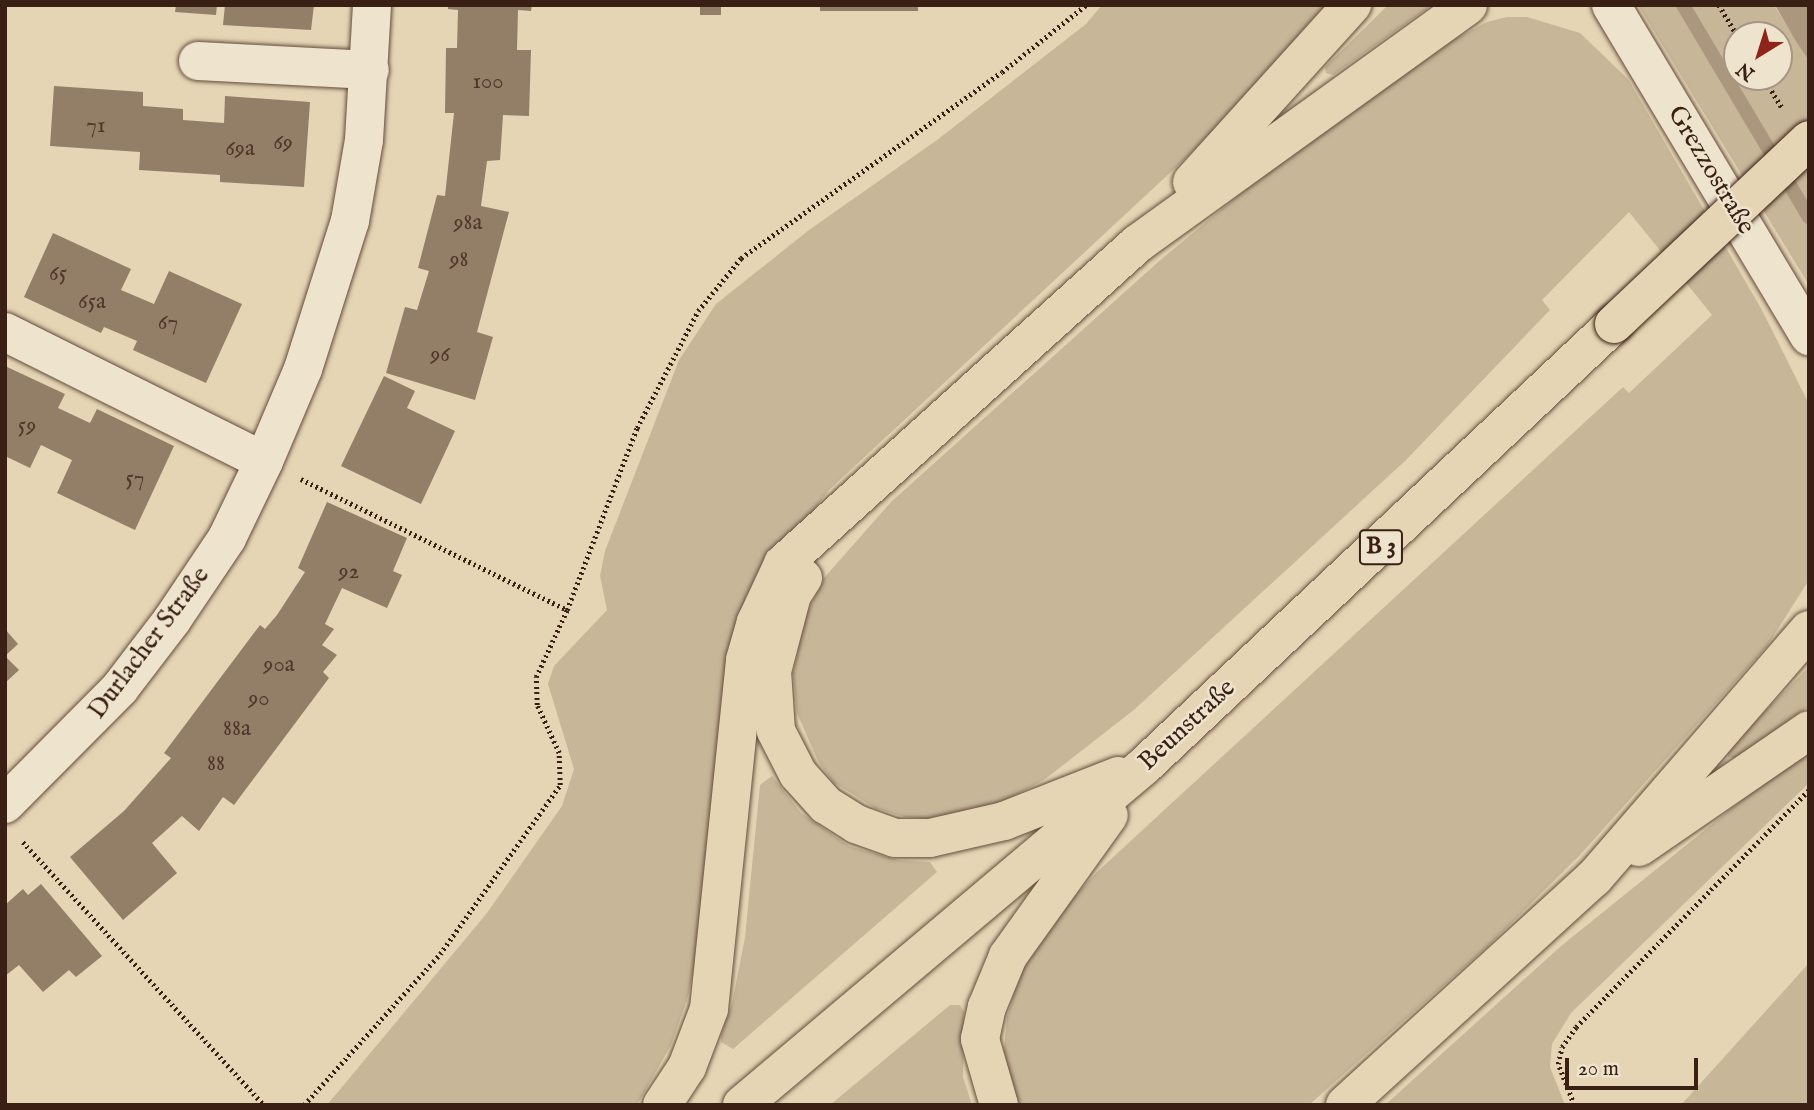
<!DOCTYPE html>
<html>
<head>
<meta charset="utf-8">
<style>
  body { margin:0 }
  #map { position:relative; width:1814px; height:1110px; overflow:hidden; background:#e5d5b4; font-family:"IM FELL English",serif }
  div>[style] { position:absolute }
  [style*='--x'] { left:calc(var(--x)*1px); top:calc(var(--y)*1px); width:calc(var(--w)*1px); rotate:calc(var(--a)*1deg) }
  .green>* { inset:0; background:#c8b699 }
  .water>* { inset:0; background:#ab977e }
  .stream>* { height:14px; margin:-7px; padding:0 7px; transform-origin:7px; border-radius:7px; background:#ab977e }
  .building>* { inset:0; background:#937e68; transform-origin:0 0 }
  .path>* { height:4.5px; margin-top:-2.25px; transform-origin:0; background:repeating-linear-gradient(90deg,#3a1f15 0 2px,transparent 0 5.5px) }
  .roads { filter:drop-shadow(0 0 2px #654c3d) drop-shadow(0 0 2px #654c3d) }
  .street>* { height:38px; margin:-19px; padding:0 19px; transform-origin:19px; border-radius:19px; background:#eee4ce }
  .secondary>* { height:38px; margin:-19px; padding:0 19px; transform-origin:19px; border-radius:19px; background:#eee4ce }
  .primary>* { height:38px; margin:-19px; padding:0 19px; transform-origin:19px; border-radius:19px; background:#e5d5b4 }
  .bridges { filter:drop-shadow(0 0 2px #3a1f15) drop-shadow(0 0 2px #3a1f15) }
  .primary-bridge>* { height:38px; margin:-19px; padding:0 19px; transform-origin:19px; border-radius:19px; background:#e5d5b4 }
  span { translate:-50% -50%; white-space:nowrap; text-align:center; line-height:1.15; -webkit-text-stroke:5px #eee4ce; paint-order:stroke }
  .number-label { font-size:23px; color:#50372a }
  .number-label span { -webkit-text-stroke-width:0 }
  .shield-label span { padding:2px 5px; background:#eee4ce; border:2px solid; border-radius:5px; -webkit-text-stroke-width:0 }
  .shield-label { font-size:24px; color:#3a1f15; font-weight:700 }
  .street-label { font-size:26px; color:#3a1f15 }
  .frame { position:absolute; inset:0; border:7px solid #3a1f15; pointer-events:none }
  .north { position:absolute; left:1723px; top:21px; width:70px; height:70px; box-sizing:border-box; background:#eee4ce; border:2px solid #a69584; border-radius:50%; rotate:218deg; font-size:19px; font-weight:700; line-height:28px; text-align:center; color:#3a1f15 }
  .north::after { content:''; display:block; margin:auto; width:24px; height:32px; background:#8f2418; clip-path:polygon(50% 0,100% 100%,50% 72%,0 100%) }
  .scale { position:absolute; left:1565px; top:1058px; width:133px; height:32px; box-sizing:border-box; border:4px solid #3a1f15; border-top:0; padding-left:9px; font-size:21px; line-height:24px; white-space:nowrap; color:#3a1f15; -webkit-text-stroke:5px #eee4ce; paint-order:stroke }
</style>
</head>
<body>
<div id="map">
  <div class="green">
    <i style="clip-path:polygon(1102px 5px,1331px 5px,1309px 34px,1187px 157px,829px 490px,789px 542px,687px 1000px,671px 1045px,637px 1105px,327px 1105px,487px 913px,562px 806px,574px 769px,548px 684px,554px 666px,607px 610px,600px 576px,605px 551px,679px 360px,716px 304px,809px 230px,937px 140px,1086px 24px)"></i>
    <i style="clip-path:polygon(1388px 5px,1432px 5px,1333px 75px,1326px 73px,1325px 67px)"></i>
    <i style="clip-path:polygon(evenodd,1638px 5px,1774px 5px,1809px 61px,1809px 285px,1638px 5px,1737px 35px,1779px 35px,1779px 77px,1737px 77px,1737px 35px)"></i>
    <i style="clip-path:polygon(1507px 17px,1527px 17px,1580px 33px,1628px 79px,1762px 310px,1809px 404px,1807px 583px,1767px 646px,1580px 855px,1490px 944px,1309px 1105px,1020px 1105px,1003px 1062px,1007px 1017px,1019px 976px,1058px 914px,1097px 872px,1623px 387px,1629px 393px,1712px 315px,1629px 212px,1542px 300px,1550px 310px,1406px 460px,1135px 709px,1044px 780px,999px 804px,928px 819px,905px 817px,875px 808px,833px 782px,818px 761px,797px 713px,793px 673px,807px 613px,824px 578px,891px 502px,1158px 262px,1281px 160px,1442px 46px,1487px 22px)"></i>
    <i style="clip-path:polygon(1809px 667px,1809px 706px,1736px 758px,1728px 757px,1727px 749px)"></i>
    <i style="clip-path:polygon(1809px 746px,1809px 783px,1571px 1013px,1552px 1044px,1550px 1067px,1565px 1105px,1385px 1105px,1561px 946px)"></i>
    <i style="clip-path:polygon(772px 776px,801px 813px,849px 846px,897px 860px,930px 862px,937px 872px,733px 1049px,721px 1042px,721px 1035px,732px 1004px,745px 937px,760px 785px)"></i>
    <i style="clip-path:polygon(1809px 963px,1809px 1105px,1681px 1105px)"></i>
    <i style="clip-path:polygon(950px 1005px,960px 1005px,964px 1012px,963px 1077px,972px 1105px,830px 1105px)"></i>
  </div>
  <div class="water">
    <i style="clip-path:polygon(1775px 5px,1809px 5px,1809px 61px,1794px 38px)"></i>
  </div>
  <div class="stream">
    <i style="--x:1683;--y:5;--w:247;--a:59.3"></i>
  </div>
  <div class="building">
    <i style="clip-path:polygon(176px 5px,217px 5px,216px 15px,175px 12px)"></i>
    <i style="clip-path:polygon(225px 5px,314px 5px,311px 30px,223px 25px)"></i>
    <i style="clip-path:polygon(448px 5px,532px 5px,531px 11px,518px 10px,517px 50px,531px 50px,529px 116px,503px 115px,500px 160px,487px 161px,481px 206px,509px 212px,477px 332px,493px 337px,475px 400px,386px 373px,405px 307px,417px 310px,429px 271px,418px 268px,437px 195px,445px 196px,454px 113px,445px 113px,446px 48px,457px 48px,458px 10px,448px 9px)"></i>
    <i style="left:700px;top:5px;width:21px;height:10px"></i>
    <i style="left:820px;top:5px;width:98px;height:6px"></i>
    <i style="clip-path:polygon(54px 86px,143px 92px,143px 106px,183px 109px,183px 120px,224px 123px,225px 96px,310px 102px,304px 187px,220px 182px,220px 175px,139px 170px,140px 152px,50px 146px)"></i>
    <i style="clip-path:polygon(53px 233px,131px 269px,121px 290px,154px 304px,169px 271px,242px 304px,206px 383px,133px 350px,137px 341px,104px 327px,101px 333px,24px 297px)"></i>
    <i style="clip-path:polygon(5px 366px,65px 394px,58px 408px,90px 423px,97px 409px,174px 446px,135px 530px,57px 493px,72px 460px,41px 445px,30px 468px,5px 456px)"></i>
    <i style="clip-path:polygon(384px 376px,415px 391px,407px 408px,455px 431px,421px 504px,341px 466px)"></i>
    <i style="clip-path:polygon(327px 502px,407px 538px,393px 571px,402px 575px,387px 608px,342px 588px,325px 624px,334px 629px,322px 645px,337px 655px,323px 672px,329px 678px,234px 805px,223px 797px,199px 831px,182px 816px,152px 843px,177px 873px,123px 920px,70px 857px,124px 811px,171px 758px,164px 753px,260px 625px,265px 629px,277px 615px,305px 572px,298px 568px)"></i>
    <i style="clip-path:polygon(5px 629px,18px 644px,5px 656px)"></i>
    <i style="clip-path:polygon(5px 656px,19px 670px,5px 683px)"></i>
    <i style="clip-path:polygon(41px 884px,102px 956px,76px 977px,69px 970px,43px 992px,19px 965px,5px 976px,5px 905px,23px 889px,28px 895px)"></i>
  </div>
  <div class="path">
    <i style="--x:1719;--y:5;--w:35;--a:59"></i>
    <i style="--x:1763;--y:77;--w:38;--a:58"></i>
    <i style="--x:301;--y:479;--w:297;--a:26.2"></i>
    <i style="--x:23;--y:842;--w:357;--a:47.5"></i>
    <i style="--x:304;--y:1105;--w:203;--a:-48"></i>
    <i style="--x:440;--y:954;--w:207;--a:-54.6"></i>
    <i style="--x:560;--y:785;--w:32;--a:-92"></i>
    <i style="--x:559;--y:753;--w:53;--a:-114.6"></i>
    <i style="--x:537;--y:705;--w:28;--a:-92"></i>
    <i style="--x:536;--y:677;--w:74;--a:-65.2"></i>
    <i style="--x:567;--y:610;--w:195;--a:-69"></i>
    <i style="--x:637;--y:428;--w:132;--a:-62.5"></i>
    <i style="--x:698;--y:311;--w:68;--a:-50.9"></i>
    <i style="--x:741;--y:258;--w:320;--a:-35.5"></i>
    <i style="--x:1002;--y:72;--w:107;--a:-38.6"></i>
    <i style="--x:1574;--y:1105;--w:44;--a:-111.3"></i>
    <i style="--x:1558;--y:1064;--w:17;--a:-77"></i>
    <i style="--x:1562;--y:1047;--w:24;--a:-55"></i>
    <i style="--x:1576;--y:1027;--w:332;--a:-45.5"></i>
  </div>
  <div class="roads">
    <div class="street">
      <i style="--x:198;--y:61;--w:172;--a:3"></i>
      <i style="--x:5;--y:332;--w:289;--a:26.5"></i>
      <i style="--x:5;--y:804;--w:163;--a:-45.2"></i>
      <i style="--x:120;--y:688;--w:86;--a:-52.6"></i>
      <i style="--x:172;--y:620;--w:99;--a:-56.1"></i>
      <i style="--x:227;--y:538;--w:85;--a:-64.3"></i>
      <i style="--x:264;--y:461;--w:100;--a:-67"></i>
      <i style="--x:303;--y:369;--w:155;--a:-72.4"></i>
      <i style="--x:350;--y:221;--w:82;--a:-80.2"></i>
      <i style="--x:364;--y:140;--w:135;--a:-86.6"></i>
    </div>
    <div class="secondary">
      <i style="--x:1611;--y:5;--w:386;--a:59.1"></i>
    </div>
    <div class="primary">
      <i style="--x:1192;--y:182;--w:239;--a:-47.9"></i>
      <i style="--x:803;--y:578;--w:20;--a:123"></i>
      <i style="--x:792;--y:595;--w:79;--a:104.7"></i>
      <i style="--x:772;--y:671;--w:60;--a:86.2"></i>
      <i style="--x:776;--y:731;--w:48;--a:62.9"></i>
      <i style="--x:798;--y:774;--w:42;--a:47.9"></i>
      <i style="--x:826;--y:805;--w:36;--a:32"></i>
      <i style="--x:856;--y:824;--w:41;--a:19.7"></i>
      <i style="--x:895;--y:838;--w:35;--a:0"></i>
      <i style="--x:930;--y:838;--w:76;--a:-12.9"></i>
      <i style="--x:1004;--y:821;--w:123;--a:-21.5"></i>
      <i style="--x:1639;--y:847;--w:206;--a:-34.5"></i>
      <i style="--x:662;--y:1105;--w:45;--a:-56.7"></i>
      <i style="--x:687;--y:1067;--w:62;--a:-69.2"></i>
      <i style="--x:709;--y:1009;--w:351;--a:-84.1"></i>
      <i style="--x:745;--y:660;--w:40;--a:-74"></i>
      <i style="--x:756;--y:622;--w:64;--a:-65"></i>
      <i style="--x:783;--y:564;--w:477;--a:-42.1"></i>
      <i style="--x:1137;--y:244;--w:408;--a:-35.8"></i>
      <i style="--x:742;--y:1105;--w:526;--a:-40.14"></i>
      <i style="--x:1144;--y:766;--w:645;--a:-43.24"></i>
      <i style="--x:999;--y:1105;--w:69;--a:-106.1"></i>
      <i style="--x:980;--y:1039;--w:33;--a:-78"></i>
      <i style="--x:987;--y:1007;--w:55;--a:-67.6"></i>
      <i style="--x:1008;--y:956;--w:173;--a:-54.4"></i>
      <i style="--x:1345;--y:1105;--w:337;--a:-42.4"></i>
      <i style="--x:1594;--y:878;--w:328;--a:-49.1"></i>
    </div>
  </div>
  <div class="bridges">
    <div class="primary-bridge">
      <i style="--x:1614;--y:324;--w:268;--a:-43.3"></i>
    </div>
  </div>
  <div class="number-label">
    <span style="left:488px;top:82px">100</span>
    <span style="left:96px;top:126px">71</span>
    <span style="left:283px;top:143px">69</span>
    <span style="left:240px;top:149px">69a</span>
    <span style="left:468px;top:223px">98a</span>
    <span style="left:459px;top:260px">98</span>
    <span style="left:58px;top:274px">65</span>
    <span style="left:92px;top:302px">65a</span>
    <span style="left:168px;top:323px">67</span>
    <span style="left:440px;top:355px">96</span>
    <span style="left:27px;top:426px">59</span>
    <span style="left:135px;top:479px">57</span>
    <span style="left:349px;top:572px">92</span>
    <span style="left:279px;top:665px">90a</span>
    <span style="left:259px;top:699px">90</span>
    <span style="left:237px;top:729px">88a</span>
    <span style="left:216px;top:764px">88</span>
  </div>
  <div class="shield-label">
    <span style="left:1381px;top:547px">B 3</span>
  </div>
  <div class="street-label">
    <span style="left:1711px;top:170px;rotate:59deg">Grezzostraße</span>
    <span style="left:149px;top:643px;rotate:-53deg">Durlacher Straße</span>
    <span style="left:1187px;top:725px;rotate:-43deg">Beunstraße</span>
  </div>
  <div class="frame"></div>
  <div class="north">N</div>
  <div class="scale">20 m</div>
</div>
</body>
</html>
